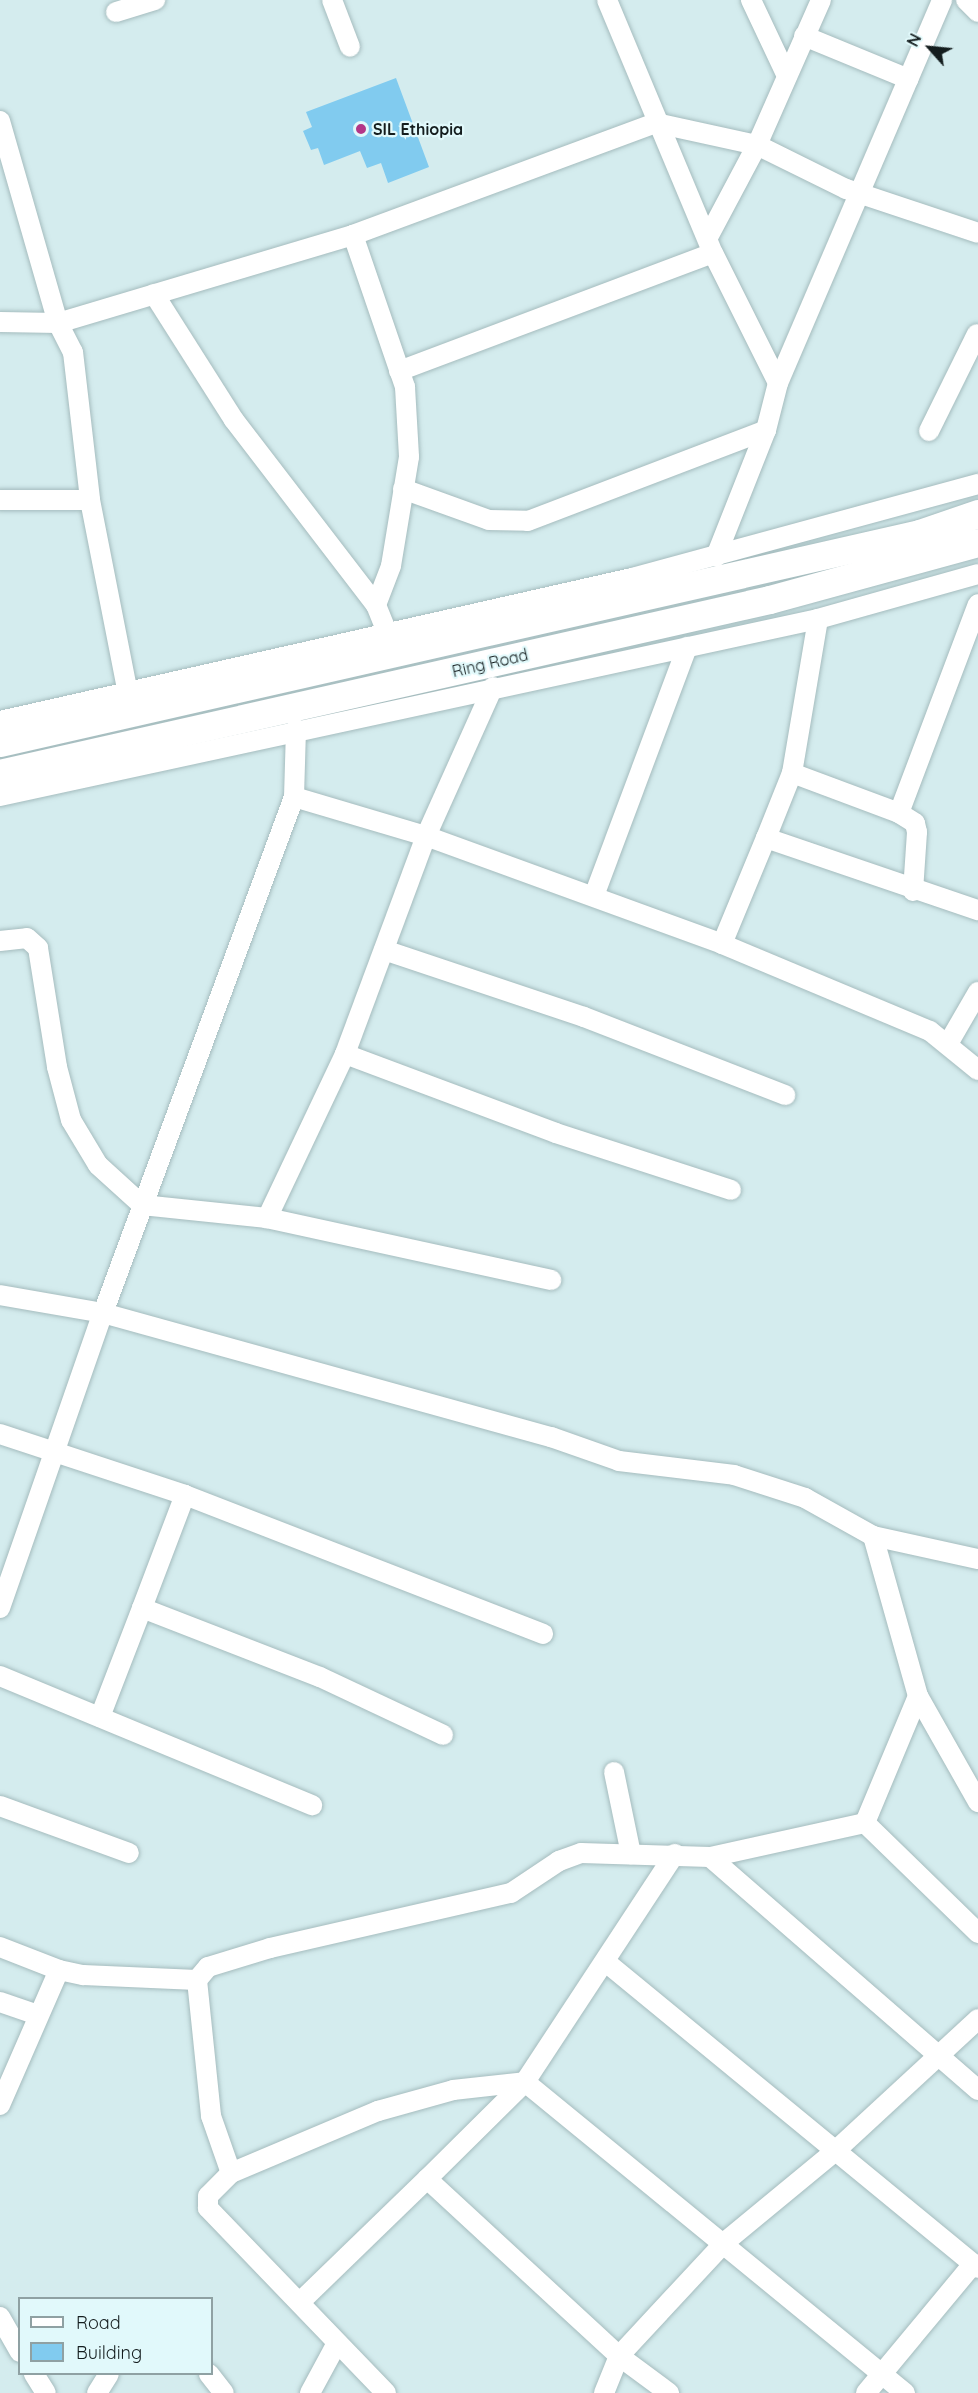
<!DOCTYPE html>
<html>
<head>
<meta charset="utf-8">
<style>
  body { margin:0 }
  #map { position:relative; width:978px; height:2393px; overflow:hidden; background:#d4ecee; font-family:Quicksand,sans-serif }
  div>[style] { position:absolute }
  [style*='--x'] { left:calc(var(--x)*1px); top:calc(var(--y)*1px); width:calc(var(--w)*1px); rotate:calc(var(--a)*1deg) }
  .building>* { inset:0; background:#81cbef }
  .roads { filter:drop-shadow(0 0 2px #a5bcbe) drop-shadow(0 0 2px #a5bcbe) }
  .minor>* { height:20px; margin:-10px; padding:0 10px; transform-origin:10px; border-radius:10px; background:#fff }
  .highway>* { height:28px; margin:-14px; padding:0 14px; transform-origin:14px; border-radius:14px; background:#fff }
  .dots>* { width:16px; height:16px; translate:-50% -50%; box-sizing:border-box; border:3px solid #e1f9fb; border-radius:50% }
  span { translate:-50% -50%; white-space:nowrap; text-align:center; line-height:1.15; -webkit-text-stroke:4.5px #e1f9fb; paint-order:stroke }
  .poi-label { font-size:16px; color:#141d1e; font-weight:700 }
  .left { translate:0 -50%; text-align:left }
  .street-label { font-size:16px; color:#141d1e }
  .legend { position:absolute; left:18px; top:2297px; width:195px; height:78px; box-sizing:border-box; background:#e1f9fb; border:2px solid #8fa1a3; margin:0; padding:8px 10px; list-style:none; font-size:18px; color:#141d1e }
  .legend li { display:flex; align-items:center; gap:12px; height:30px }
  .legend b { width:30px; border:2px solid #8fa1a3 }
  .north { position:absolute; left:900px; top:18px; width:60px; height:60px; -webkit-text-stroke:4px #e1f9fb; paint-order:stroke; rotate:297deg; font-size:16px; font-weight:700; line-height:24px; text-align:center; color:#141d1e }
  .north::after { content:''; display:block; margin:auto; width:21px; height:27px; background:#141d1e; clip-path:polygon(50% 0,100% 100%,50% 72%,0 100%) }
</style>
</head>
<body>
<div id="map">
  <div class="building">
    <i style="clip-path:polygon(396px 78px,429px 167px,388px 183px,381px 163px,367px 168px,360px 151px,324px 165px,318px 148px,311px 150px,303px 131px,312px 127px,306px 112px)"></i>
  </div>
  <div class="roads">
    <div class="minor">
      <i style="--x:332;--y:0;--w:50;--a:69"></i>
      <i style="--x:607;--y:0;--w:274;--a:67.3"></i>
      <i style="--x:713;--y:253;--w:145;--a:63.4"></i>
      <i style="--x:778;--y:383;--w:49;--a:104.3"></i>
      <i style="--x:766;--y:430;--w:136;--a:111.6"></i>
      <i style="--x:751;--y:0;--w:84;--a:64.7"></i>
      <i style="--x:821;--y:0;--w:158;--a:113.8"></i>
      <i style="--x:757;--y:145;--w:99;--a:26.3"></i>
      <i style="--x:846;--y:189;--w:139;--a:18.4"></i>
      <i style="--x:966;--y:0;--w:17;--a:45"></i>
      <i style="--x:116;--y:12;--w:41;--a:-17.1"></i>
      <i style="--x:804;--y:36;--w:113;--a:22.3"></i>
      <i style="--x:0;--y:121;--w:210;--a:74"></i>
      <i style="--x:58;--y:323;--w:33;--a:63"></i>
      <i style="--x:73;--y:352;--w:149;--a:83.4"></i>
      <i style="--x:90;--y:500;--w:198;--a:78.9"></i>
      <i style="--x:353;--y:235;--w:161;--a:71.1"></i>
      <i style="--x:405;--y:387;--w:70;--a:86.7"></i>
      <i style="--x:409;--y:457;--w:110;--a:99.4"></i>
      <i style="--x:391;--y:566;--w:42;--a:111"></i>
      <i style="--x:154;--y:294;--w:149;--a:57.6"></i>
      <i style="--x:234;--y:420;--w:233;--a:52.5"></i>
      <i style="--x:376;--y:605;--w:32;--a:68"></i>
      <i style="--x:0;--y:322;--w:58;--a:1"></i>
      <i style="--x:58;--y:323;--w:308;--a:-16.6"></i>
      <i style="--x:353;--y:235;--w:323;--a:-20.3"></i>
      <i style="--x:656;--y:123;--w:103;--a:12.3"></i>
      <i style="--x:757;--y:145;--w:104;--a:118"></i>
      <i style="--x:399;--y:371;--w:335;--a:-20.6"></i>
      <i style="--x:778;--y:383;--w:417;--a:-66.8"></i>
      <i style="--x:929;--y:431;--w:108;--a:-63.7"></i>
      <i style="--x:403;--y:489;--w:91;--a:19.8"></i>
      <i style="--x:489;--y:520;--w:39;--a:1"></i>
      <i style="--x:528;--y:521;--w:255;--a:-20.9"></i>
      <i style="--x:0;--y:500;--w:90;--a:0"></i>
      <i style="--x:493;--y:687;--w:163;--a:114.2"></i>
      <i style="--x:426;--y:836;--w:233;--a:110.4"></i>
      <i style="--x:345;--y:1054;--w:182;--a:115.4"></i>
      <i style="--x:267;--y:1218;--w:291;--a:12.3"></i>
      <i style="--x:0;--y:721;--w:648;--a:-12.75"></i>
      <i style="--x:632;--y:578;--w:359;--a:-15.2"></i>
      <i style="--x:792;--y:773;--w:114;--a:20.5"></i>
      <i style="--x:0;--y:796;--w:837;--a:-12.21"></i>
      <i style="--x:818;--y:619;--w:166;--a:-15.7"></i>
      <i style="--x:294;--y:797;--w:68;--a:-88.3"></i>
      <i style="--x:766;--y:838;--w:70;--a:-68.2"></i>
      <i style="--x:792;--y:773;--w:156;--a:-80.4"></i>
      <i style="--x:913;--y:891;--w:59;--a:-86.1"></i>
      <i style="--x:917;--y:832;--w:9;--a:-103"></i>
      <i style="--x:915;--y:823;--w:19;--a:-148"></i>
      <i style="--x:899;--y:813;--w:223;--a:-69.3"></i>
      <i style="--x:594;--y:896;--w:266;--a:-69.5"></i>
      <i style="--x:0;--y:941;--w:27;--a:-6"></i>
      <i style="--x:27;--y:938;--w:15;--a:42"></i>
      <i style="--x:38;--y:948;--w:121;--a:80.9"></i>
      <i style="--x:57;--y:1067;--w:55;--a:75.2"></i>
      <i style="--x:71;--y:1120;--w:52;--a:59"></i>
      <i style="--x:98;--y:1165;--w:59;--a:42.3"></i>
      <i style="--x:142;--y:1205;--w:126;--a:5.9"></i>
      <i style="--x:722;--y:944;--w:115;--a:-67.5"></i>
      <i style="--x:766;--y:838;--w:224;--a:18.8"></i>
      <i style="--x:384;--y:950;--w:211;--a:18.5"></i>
      <i style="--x:584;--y:1017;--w:216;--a:21.2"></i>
      <i style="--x:949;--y:1042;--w:58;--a:-59.9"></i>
      <i style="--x:345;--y:1054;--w:225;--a:20.5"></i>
      <i style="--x:556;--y:1133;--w:184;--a:18"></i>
      <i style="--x:0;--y:1295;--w:105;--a:9.9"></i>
      <i style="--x:103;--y:1313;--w:465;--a:15.5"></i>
      <i style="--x:551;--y:1437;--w:72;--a:19.4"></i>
      <i style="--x:619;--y:1461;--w:116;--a:6.9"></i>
      <i style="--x:734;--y:1475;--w:75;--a:17.9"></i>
      <i style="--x:805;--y:1498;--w:78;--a:29.2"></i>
      <i style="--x:873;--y:1536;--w:107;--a:12.4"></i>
      <i style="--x:0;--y:1434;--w:195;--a:18.2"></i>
      <i style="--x:185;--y:1495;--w:384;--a:21.2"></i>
      <i style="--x:873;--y:1536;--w:166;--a:74.3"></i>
      <i style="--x:918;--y:1696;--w:138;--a:112.7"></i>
      <i style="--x:865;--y:1823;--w:158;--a:44.2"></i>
      <i style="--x:0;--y:1608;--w:312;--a:-70.8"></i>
      <i style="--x:103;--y:1313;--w:550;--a:-69.69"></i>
      <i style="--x:294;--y:797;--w:138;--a:16.5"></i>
      <i style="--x:426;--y:836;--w:315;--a:20"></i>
      <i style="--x:722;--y:944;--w:225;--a:22.7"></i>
      <i style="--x:930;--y:1031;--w:62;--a:39.1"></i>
      <i style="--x:142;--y:1608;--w:121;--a:-69.2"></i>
      <i style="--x:0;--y:1676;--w:338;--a:22.5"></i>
      <i style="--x:918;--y:1696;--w:122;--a:60.5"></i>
      <i style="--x:100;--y:1717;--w:117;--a:-68.9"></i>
      <i style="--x:142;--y:1608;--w:191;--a:21.2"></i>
      <i style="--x:320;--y:1677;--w:136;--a:25.2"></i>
      <i style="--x:614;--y:1772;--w:84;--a:78.3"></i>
      <i style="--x:0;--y:1806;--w:137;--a:20"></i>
      <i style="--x:710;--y:1857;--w:355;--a:41"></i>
      <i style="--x:0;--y:1947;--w:63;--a:21.3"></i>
      <i style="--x:607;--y:1963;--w:480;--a:39.4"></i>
      <i style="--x:197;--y:1980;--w:137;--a:84.1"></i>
      <i style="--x:211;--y:2116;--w:60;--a:70.7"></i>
      <i style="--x:0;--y:2002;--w:40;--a:18.9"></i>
      <i style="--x:0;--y:2105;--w:147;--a:-66.4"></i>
      <i style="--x:59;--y:1970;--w:25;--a:12"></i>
      <i style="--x:83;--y:1975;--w:114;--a:2.5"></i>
      <i style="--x:197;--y:1980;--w:17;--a:-50"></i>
      <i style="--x:208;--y:1967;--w:65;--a:-17"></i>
      <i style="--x:270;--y:1948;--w:247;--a:-12.9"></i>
      <i style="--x:511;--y:1893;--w:58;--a:-33.7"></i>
      <i style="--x:559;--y:1861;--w:23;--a:-20"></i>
      <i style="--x:581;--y:1853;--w:129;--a:1.8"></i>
      <i style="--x:710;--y:1857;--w:159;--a:-12.4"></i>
      <i style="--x:300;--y:2302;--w:177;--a:-44.1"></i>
      <i style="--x:0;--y:2317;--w:40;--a:60.3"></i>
      <i style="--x:34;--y:2374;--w:22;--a:58"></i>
      <i style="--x:209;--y:2374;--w:24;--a:52"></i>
      <i style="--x:97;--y:2393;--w:22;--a:-58"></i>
      <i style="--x:310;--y:2393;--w:55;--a:-61.6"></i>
      <i style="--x:386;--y:2393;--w:257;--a:-133.9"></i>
      <i style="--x:208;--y:2208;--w:12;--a:-90"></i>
      <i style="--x:208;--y:2196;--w:33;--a:-45"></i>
      <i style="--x:231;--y:2173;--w:160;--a:-22.9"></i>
      <i style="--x:378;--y:2111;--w:78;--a:-15.6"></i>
      <i style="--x:453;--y:2090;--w:72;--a:-6.3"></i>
      <i style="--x:525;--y:2082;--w:491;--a:39.3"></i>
      <i style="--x:604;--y:2393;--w:40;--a:-68"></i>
      <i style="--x:619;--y:2356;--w:156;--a:-47.1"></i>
      <i style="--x:725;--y:2242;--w:141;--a:-39.5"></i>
      <i style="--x:834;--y:2152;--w:196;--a:-42.7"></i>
      <i style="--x:669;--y:2393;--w:62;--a:-143.5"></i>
      <i style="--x:619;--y:2356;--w:261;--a:-137.3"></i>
      <i style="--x:427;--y:2179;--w:138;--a:-44.7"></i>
      <i style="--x:525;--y:2082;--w:273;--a:-56.7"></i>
      <i style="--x:866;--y:2393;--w:168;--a:-50.3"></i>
    </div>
    <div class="highway">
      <i style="--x:0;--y:743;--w:943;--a:-12.8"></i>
      <i style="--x:920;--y:534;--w:61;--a:-19"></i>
      <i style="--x:0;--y:774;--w:789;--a:-12.73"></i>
      <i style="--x:770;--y:600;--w:216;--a:-15.3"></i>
    </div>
  </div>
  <div class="dots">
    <i style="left:361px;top:129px;background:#b33788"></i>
  </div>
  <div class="poi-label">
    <span class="left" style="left:373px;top:129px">SIL Ethiopia</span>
  </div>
  <div class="street-label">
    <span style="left:490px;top:663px;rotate:-13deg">Ring Road</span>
  </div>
  <ul class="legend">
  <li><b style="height:8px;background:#fff"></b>Road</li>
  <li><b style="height:16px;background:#81cbef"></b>Building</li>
  </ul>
  <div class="north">N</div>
</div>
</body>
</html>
